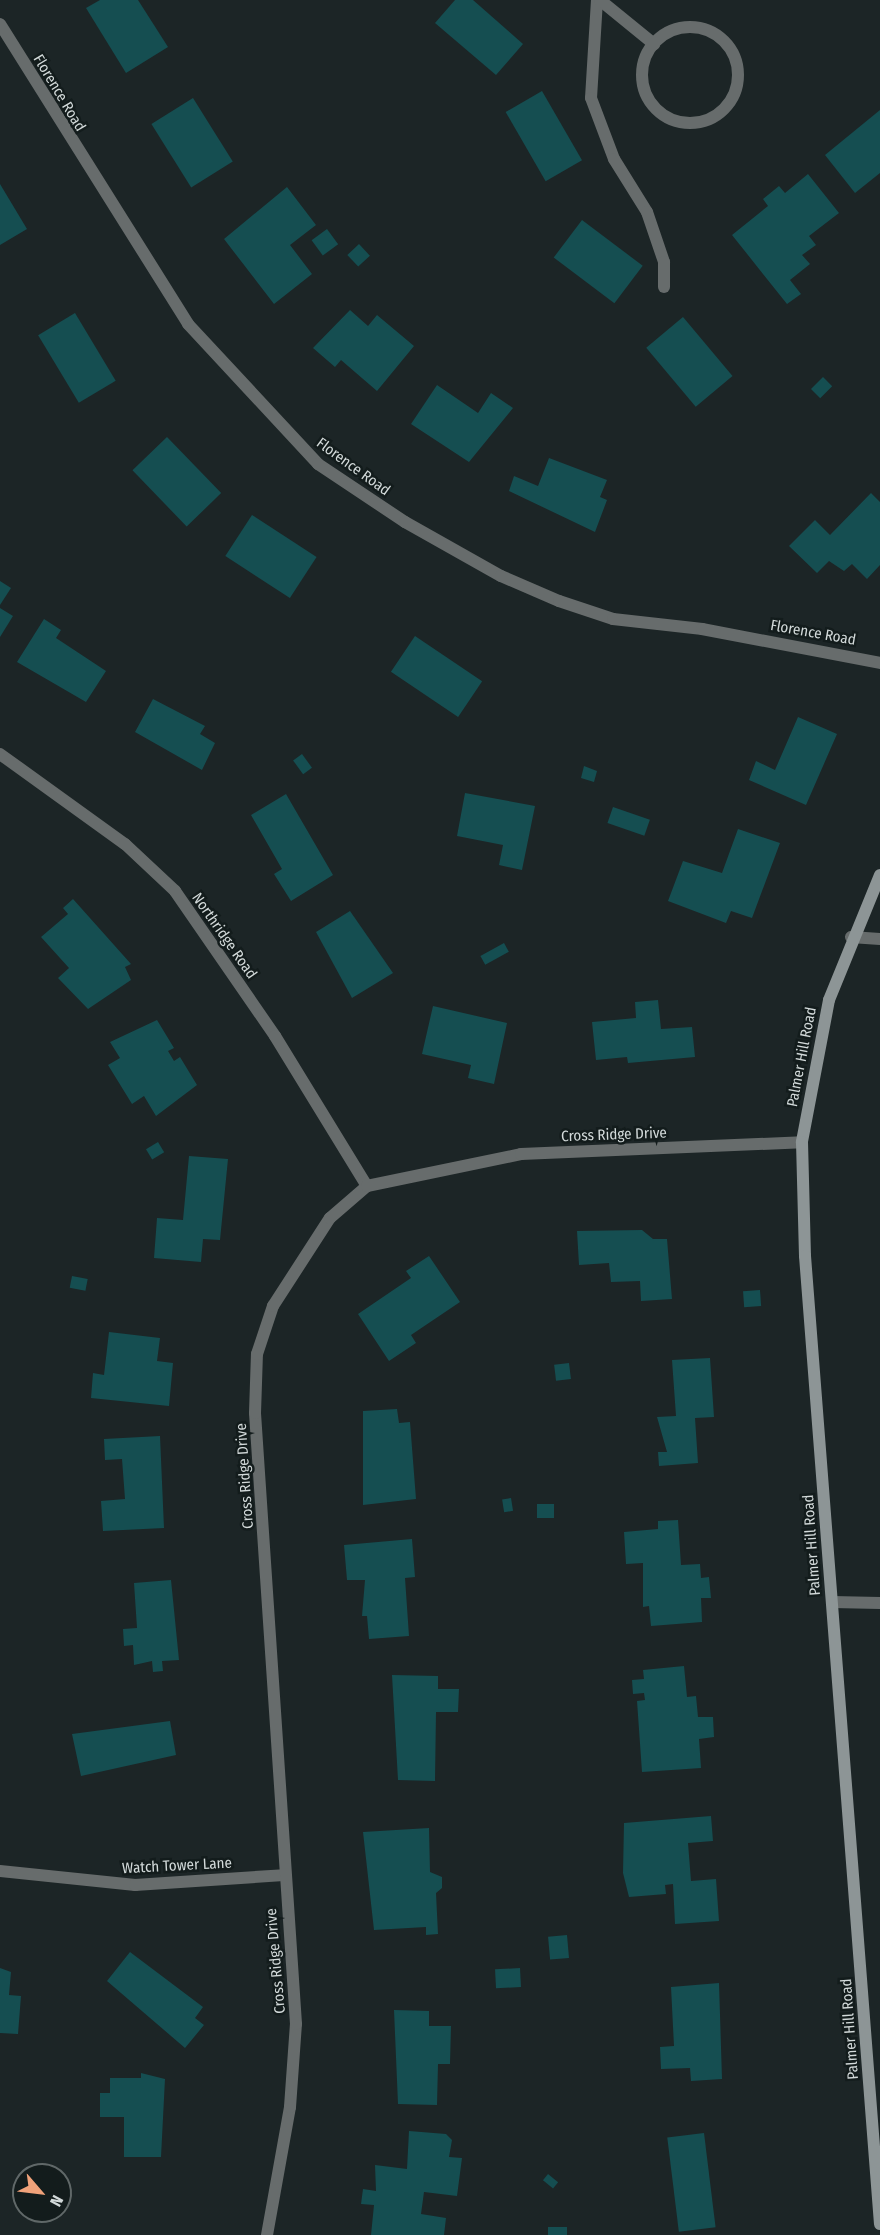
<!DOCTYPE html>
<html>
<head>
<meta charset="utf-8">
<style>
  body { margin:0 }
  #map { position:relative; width:880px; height:2235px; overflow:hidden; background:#1c2526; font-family:"Fira Sans Condensed",sans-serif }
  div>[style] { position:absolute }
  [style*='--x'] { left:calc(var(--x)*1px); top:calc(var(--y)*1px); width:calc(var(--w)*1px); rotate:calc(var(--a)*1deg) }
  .building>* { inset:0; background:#154e51; transform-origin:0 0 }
  .lane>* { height:12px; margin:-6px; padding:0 6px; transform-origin:6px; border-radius:6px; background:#676c6c }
  .street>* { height:12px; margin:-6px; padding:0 6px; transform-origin:6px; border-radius:6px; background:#676c6c }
  .street>.ring { margin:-6px; padding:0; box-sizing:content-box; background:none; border:12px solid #676c6c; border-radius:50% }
  .secondary>* { height:12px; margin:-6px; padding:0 6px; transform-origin:6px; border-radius:6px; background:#8d9596 }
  span { translate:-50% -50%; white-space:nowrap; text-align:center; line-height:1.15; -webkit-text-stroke:5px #131c1c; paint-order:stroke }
  .street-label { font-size:15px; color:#d3dada }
  .north { position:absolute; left:12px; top:2163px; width:60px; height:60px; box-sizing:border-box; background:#131c1c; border:2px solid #606868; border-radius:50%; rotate:118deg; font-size:16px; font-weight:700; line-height:24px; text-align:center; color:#d3dada }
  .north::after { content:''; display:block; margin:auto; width:21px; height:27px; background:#f0a27a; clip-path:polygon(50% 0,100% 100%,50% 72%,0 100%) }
</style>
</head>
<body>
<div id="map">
  <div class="building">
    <i style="clip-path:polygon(100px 0,138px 0,168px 47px,126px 73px,86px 8px)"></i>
    <i style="clip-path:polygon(455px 0,473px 0,523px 44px,496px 75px,435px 23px)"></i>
    <i style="left:542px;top:91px;width:80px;height:42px;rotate:60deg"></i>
    <i style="left:193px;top:98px;width:75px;height:49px;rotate:58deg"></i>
    <i style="clip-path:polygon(880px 110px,880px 173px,855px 193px,825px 155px)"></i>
    <i style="clip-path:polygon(808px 174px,839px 213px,809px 236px,816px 245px,802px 255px,810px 264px,790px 280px,801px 294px,787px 304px,732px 235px,768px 206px,763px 199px,779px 186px,785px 193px)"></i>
    <i style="clip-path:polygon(0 184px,27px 229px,0 245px)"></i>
    <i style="clip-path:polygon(287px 187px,316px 225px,290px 245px,312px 274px,274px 304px,224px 239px)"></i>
    <i style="left:582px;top:220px;width:76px;height:47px;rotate:37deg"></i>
    <i style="left:327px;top:229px;width:19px;height:19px;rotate:54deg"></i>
    <i style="left:359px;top:244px;width:16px;height:16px;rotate:47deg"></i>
    <i style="clip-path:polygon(350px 310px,368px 326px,377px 315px,414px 346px,377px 391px,341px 360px,335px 367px,313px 348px)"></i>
    <i style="left:75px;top:313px;width:79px;height:43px;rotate:59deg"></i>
    <i style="left:683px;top:317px;width:77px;height:48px;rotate:50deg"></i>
    <i style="left:823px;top:377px;width:13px;height:17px;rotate:45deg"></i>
    <i style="clip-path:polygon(437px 385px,478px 413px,491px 393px,513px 408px,469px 462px,411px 424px)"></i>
    <i style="left:167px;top:437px;width:78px;height:48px;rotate:46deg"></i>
    <i style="clip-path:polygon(549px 458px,607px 480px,600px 497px,607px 500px,595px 532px,509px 491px,514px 476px,538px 486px)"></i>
    <i style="clip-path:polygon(871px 493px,880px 502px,880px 565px,867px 579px,852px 564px,844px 571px,829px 561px,817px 573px,789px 546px,815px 520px,830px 535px)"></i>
    <i style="left:252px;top:515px;width:77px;height:49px;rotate:33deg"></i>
    <i style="clip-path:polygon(0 581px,11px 588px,0 605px)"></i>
    <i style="clip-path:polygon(0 608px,13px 616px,0 637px)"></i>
    <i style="clip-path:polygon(44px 619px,61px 630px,56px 638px,106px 671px,86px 702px,17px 662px)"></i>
    <i style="left:415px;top:636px;width:81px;height:43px;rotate:34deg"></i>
    <i style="clip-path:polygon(153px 699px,205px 726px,200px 734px,215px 743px,202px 770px,135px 732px)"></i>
    <i style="clip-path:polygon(798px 717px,837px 734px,806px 805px,749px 780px,756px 761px,775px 770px)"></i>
    <i style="left:302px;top:754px;width:17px;height:11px;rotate:54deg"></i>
    <i style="clip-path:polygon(584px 766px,597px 771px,594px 782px,581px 778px)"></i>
    <i style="clip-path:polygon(465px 793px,535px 806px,522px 870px,499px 865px,503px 845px,457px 836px)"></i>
    <i style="clip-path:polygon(286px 794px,333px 875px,291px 901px,274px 874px,282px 869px,251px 815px)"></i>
    <i style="left:613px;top:807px;width:39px;height:17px;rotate:19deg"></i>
    <i style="clip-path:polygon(738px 829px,780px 843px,752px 918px,731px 911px,726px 923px,668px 901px,683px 861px,722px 873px)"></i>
    <i style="clip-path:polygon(73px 899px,131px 964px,125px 967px,131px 980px,88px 1009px,58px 978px,69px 968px,41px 937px,68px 914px,63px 908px)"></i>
    <i style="clip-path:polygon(350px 911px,393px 973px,352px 998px,316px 932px)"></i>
    <i style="left:504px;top:943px;width:10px;height:27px;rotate:61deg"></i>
    <i style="clip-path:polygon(658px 1000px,661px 1029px,692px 1027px,695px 1057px,628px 1063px,627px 1057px,596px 1060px,592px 1022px,636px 1018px,635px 1002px)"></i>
    <i style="clip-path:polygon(433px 1006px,507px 1023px,494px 1084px,468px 1078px,471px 1065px,422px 1054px)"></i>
    <i style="clip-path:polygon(157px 1020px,174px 1048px,168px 1051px,174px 1061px,180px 1057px,197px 1085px,156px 1116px,144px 1096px,132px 1104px,108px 1065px,120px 1058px,110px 1042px)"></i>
    <i style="left:158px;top:1142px;width:12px;height:14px;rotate:59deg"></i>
    <i style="clip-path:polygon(189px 1156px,228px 1159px,220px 1240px,203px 1239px,201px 1262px,154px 1258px,157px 1218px,183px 1220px)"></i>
    <i style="clip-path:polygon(642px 1230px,653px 1239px,667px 1239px,672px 1299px,641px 1301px,640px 1281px,611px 1282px,609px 1263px,579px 1265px,577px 1231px)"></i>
    <i style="clip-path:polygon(429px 1256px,460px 1302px,411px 1335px,416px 1343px,389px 1361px,358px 1314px,411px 1278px,406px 1271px)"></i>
    <i style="left:72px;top:1276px;width:16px;height:12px;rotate:11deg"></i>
    <i style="left:760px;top:1290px;width:16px;height:17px;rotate:86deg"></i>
    <i style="clip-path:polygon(109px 1332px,160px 1338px,157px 1361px,173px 1363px,169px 1406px,91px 1398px,93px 1373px,104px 1375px)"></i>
    <i style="clip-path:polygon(710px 1358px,714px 1417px,695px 1418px,698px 1463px,659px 1466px,658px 1452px,667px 1452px,657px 1417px,676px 1416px,672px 1360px)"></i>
    <i style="left:569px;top:1363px;width:16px;height:15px;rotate:83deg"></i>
    <i style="clip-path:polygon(397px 1409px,399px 1423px,410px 1422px,416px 1499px,363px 1505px,363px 1411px)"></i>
    <i style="clip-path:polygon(160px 1436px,164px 1528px,103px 1531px,101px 1501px,125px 1499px,122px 1459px,105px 1460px,104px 1439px)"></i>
    <i style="left:511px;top:1498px;width:13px;height:9px;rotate:81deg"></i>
    <i style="left:554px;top:1504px;width:14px;height:17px;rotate:90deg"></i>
    <i style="clip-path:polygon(678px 1520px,681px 1565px,700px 1564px,701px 1578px,709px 1577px,711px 1598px,701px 1598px,702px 1622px,651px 1626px,649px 1606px,643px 1607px,643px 1563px,626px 1564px,624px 1532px,658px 1529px,658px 1521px)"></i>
    <i style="clip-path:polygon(412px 1539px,415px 1577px,405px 1578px,409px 1636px,369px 1639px,367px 1616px,362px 1616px,365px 1580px,347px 1580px,344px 1545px)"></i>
    <i style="clip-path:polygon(171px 1580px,179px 1660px,162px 1661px,163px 1671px,153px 1672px,152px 1661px,134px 1665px,133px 1645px,124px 1646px,123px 1629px,137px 1628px,134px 1583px)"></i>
    <i style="clip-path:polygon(684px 1666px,687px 1697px,696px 1696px,698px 1717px,713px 1717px,714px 1737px,699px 1739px,701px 1768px,642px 1772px,637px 1701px,645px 1700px,644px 1693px,633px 1694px,632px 1680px,644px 1679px,643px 1670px)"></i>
    <i style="clip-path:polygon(392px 1675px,438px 1676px,438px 1689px,459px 1689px,458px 1712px,436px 1712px,435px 1781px,398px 1780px)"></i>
    <i style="clip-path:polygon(170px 1721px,176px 1755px,81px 1776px,72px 1734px)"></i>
    <i style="clip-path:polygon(711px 1816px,713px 1841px,688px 1843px,691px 1881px,716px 1879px,719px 1921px,675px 1924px,673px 1884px,665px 1885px,666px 1894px,629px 1897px,623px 1873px,624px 1823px)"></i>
    <i style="clip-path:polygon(429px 1828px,430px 1872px,442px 1877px,442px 1888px,436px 1893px,438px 1934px,426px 1935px,426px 1927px,374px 1930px,363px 1832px)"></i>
    <i style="left:567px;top:1935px;width:23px;height:19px;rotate:85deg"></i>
    <i style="clip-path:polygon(130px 1952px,203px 2007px,195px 2018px,204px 2025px,185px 2048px,107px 1981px)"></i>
    <i style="clip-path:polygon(0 1968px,11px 1972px,9px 1995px,21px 1996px,18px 2034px,0 2033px)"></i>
    <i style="left:520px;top:1968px;width:19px;height:25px;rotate:87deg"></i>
    <i style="clip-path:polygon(719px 1983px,722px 2079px,691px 2081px,690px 2068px,661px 2069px,660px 2047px,674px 2046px,671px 1987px)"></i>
    <i style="clip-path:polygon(394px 2010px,429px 2011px,429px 2026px,451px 2026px,450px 2064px,438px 2064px,437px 2105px,398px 2104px)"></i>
    <i style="clip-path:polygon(141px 2073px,165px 2079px,161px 2157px,124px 2157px,124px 2117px,100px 2117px,100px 2093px,110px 2093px,110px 2078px,141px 2078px)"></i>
    <i style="clip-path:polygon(409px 2131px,446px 2134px,452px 2140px,449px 2157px,462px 2158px,457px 2196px,424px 2192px,421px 2214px,446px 2218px,444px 2235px,371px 2235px,374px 2205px,361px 2204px,363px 2189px,376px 2191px,375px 2165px,407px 2169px)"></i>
    <i style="left:704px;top:2133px;width:95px;height:37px;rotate:83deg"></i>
    <i style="left:548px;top:2174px;width:13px;height:8px;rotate:39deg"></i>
    <i style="left:548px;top:2227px;width:19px;height:8px"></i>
  </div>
  <div class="lane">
    <i style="--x:597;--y:0;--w:98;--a:93.5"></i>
    <i style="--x:591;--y:98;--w:65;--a:69.3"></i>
    <i style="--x:614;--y:159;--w:62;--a:58.1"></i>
    <i style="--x:647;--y:212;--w:53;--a:71.2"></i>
    <i style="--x:664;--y:262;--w:25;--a:90"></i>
    <i style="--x:851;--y:937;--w:29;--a:4"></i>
    <i style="--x:832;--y:1602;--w:48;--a:1.2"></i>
  </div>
  <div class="street">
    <i style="--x:600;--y:0;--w:70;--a:39.2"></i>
    <i style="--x:0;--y:24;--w:354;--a:57.9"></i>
    <i style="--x:188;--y:324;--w:191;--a:47.1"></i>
    <i style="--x:318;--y:464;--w:105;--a:33.7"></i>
    <i style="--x:405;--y:522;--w:110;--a:29.4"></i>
    <i style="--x:501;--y:576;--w:63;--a:23.3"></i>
    <i style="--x:559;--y:601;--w:57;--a:18.4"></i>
    <i style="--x:613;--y:619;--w:90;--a:6.4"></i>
    <i style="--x:702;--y:629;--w:181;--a:10.8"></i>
    <i class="ring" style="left:642px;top:27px;width:84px;height:84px"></i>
    <i style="--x:0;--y:754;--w:154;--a:35.8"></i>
    <i style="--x:125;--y:844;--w:69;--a:43.2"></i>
    <i style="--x:175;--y:891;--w:176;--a:55.4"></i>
    <i style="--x:275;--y:1036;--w:176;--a:58.5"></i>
    <i style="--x:0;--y:1871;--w:136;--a:5.9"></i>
    <i style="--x:135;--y:1885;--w:149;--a:-3.8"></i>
    <i style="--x:267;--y:2235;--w:130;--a:-79.8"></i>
    <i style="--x:290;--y:2107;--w:83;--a:-85.9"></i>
    <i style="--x:296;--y:2024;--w:612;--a:-93.84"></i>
    <i style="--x:255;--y:1413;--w:59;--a:-88.1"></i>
    <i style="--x:257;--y:1354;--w:51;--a:-71.6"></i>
    <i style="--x:273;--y:1306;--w:105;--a:-57.1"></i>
    <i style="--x:330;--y:1218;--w:49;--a:-40.9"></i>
    <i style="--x:367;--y:1186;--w:157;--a:-11.7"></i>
    <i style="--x:521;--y:1154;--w:281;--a:-2.4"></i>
  </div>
  <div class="secondary">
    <i style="--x:880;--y:875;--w:135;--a:112.2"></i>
    <i style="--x:829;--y:1000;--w:145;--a:100.8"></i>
    <i style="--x:802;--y:1142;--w:114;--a:88.5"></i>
    <i style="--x:805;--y:1256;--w:971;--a:85.57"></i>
  </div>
  <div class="street-label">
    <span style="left:59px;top:93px;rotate:59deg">Florence Road</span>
    <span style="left:353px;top:467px;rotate:36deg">Florence Road</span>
    <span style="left:813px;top:633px;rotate:10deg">Florence Road</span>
    <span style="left:224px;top:936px;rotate:55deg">Northridge Road</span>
    <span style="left:802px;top:1057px;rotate:-79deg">Palmer Hill Road</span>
    <span style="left:614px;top:1135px;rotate:-2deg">Cross Ridge Drive</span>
    <span style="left:245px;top:1476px;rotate:-94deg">Cross Ridge Drive</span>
    <span style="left:812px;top:1545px;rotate:-94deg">Palmer Hill Road</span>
    <span style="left:177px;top:1866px;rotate:-3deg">Watch Tower Lane</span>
    <span style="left:276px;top:1961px;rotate:-95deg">Cross Ridge Drive</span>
    <span style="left:850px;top:2029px;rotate:-94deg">Palmer Hill Road</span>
  </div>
  <div class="north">N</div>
</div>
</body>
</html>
